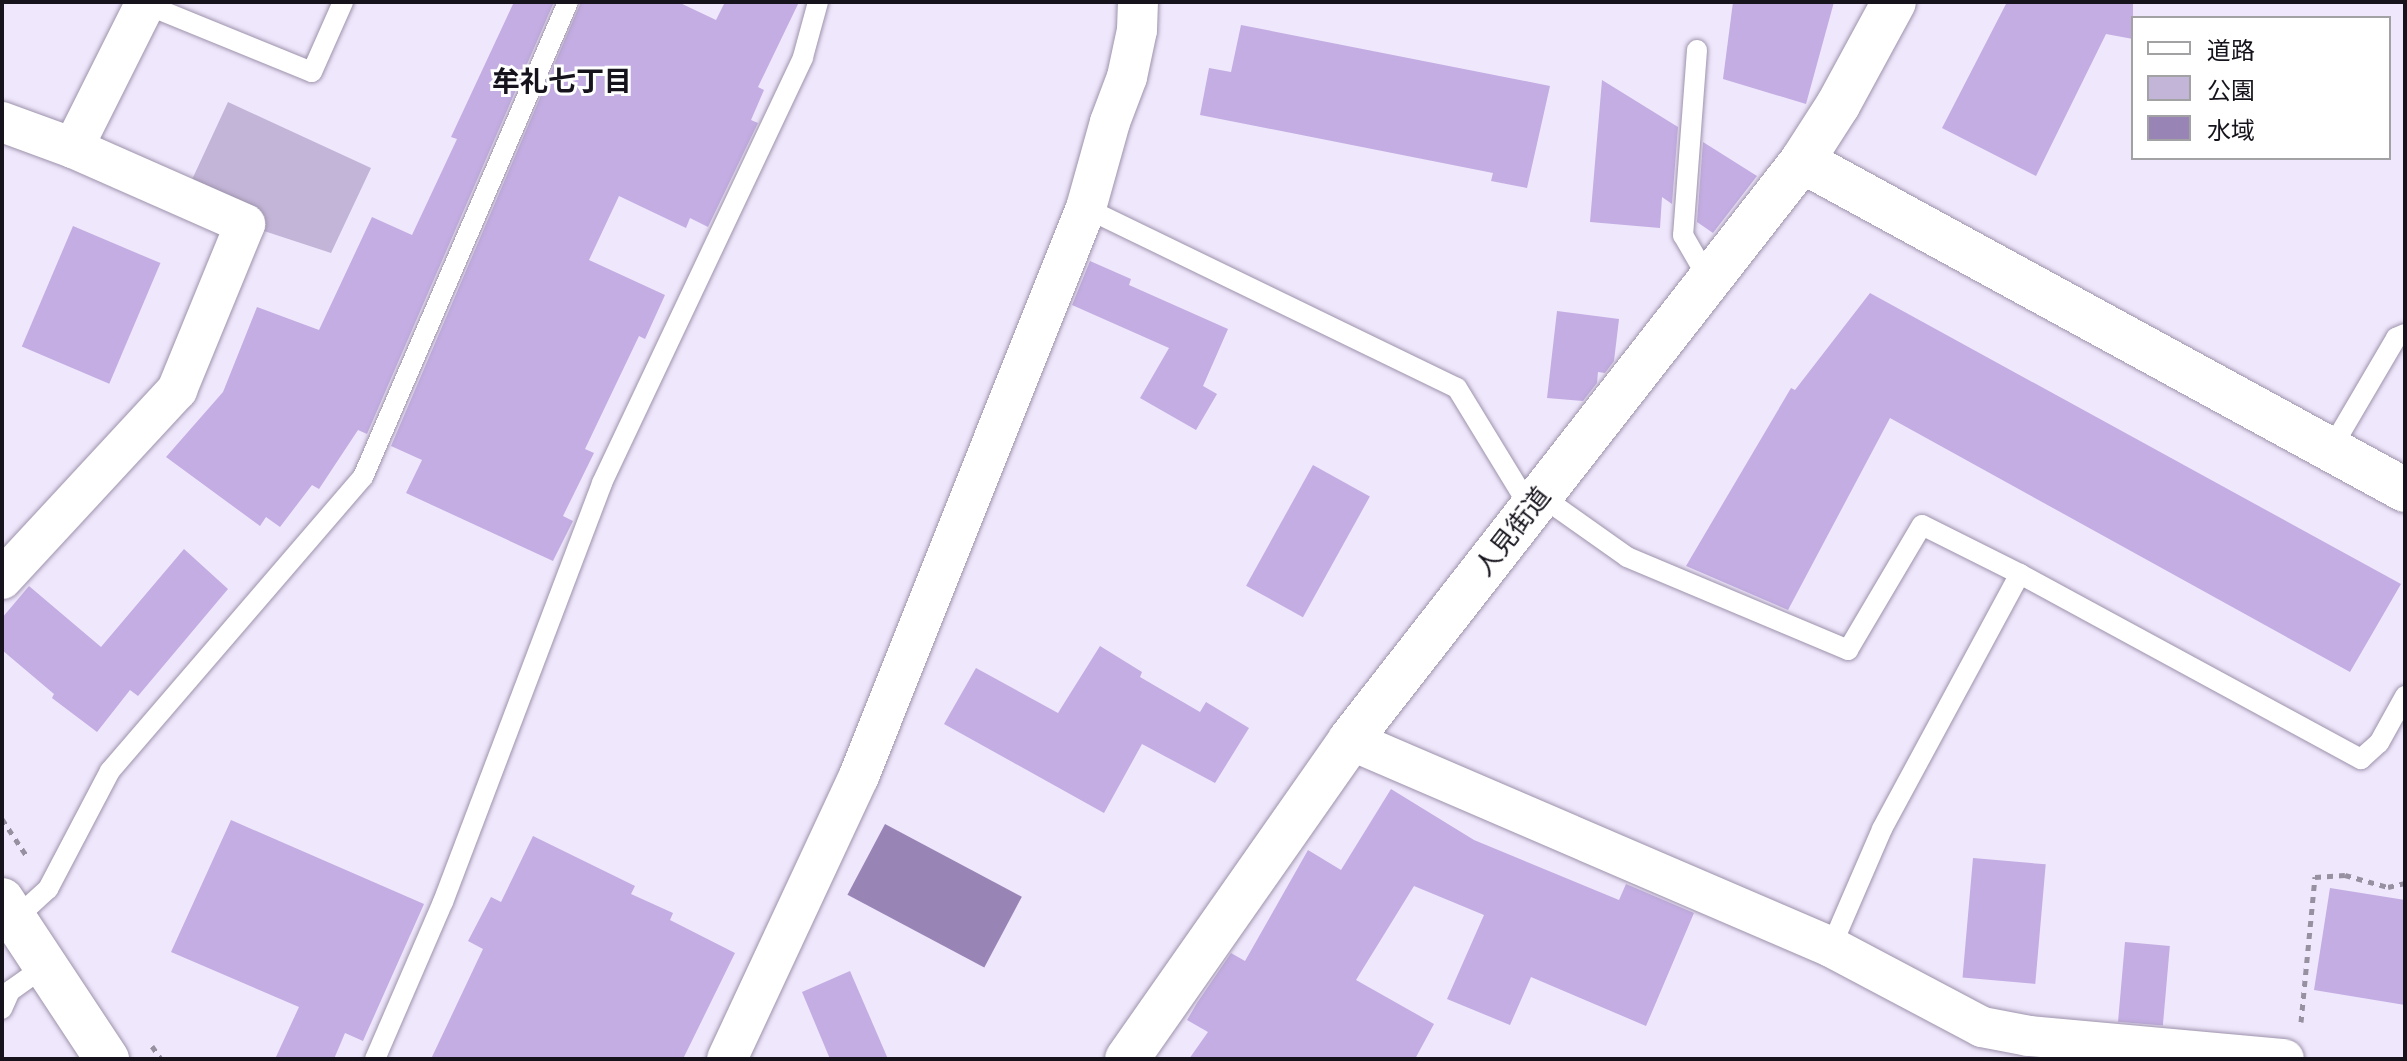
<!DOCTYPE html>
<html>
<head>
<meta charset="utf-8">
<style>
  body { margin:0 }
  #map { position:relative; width:2407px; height:1061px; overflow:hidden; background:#efe7fc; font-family:"Varela Round","Noto Sans JP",sans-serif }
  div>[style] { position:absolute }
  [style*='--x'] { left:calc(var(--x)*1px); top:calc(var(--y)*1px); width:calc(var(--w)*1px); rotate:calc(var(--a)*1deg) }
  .green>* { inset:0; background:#c3b5d8 }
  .water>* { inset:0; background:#9984b6; transform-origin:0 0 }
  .building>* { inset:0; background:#c3ade2; transform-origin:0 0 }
  .path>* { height:5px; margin-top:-2.5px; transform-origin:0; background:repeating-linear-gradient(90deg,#9690a0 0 6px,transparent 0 12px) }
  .roads { filter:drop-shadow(0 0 2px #9d93ab) drop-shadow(0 0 2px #9d93ab) }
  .lane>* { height:20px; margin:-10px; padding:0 10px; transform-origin:10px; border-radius:10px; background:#fff }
  .street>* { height:40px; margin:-20px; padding:0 20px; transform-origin:20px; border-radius:20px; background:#fff }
  .secondary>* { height:44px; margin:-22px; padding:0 22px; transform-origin:22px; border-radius:22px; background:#fff }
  span { translate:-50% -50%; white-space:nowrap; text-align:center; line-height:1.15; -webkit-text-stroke:6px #fff; paint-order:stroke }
  .street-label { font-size:26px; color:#16131c }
  .neighbourhood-label { font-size:28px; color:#16131c; font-weight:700 }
  .frame { position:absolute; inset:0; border:4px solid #16131c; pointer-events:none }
  .legend { position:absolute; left:2131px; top:16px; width:260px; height:144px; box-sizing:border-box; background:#fff; border:2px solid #a2a1a4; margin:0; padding:10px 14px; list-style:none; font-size:24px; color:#16131c }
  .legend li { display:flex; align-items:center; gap:16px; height:40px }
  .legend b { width:40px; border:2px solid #a2a1a4 }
</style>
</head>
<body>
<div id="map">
  <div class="green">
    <i style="clip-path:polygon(228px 102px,371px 168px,331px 253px,261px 230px,265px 216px,189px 186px)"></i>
  </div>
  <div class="water">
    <i style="left:885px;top:824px;width:155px;height:80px;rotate:28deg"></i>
  </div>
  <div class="building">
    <i style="clip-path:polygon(514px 2px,554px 2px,367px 434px,358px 430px,319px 489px,312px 485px,280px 527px,266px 517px,260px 526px,166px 457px,223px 392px,257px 307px,319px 330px,372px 217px,412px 235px,457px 139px,451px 137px)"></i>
    <i style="clip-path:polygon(581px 2px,678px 2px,716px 20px,725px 2px,799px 2px,758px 87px,764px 90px,751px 120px,758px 123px,708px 227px,690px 218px,686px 228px,619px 196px,589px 260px,665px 295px,645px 339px,639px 336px,585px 449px,594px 453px,563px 516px,573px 521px,553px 561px,406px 493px,422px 460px,391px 446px)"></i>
    <i style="clip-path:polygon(1733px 2px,1834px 2px,1806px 104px,1723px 79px)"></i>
    <i style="clip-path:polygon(2007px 2px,2133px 2px,2133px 39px,2106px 34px,2036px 176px,1942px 128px)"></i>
    <i style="clip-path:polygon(1241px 25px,1550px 86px,1527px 188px,1491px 181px,1493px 173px,1200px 115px,1209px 68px,1231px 72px)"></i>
    <i style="clip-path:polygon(1602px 80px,1678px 127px,1672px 204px,1662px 197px,1660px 228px,1590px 222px)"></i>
    <i style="clip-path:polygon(1703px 142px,1757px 176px,1713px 233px,1697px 222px)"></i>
    <i style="left:73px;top:226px;width:95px;height:131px;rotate:23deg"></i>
    <i style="clip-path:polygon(1090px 261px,1131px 279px,1129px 285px,1228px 329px,1203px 386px,1217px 394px,1196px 430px,1140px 398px,1169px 348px,1072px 305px)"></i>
    <i style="clip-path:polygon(1870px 293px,2401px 584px,2350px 672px,1890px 418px,1788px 610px,1686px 566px,1791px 388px,1795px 390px)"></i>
    <i style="clip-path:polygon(1557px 311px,1619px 319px,1614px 361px,1605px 373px,1598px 372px,1597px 383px,1583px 401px,1547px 398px)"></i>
    <i style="left:1313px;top:465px;width:65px;height:138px;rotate:29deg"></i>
    <i style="clip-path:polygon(184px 549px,228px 589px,138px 696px,130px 690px,97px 732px,52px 698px,54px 694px,2px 650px,2px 618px,29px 586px,101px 647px)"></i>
    <i style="clip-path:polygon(1100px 646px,1142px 672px,1140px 677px,1200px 712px,1206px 702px,1249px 728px,1215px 783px,1142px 744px,1104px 813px,944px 724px,976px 668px,1058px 713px)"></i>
    <i style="clip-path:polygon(1391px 789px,1474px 840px,1619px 900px,1626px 884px,1694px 913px,1646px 1026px,1531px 977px,1510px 1025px,1447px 999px,1484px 915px,1414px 886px,1356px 980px,1434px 1024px,1415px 1059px,1189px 1059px,1208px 1032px,1187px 1020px,1197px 1003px,1231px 953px,1245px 961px,1308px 850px,1341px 870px)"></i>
    <i style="clip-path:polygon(231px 820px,424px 904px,363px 1041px,345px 1033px,334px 1059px,275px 1059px,299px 1007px,171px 952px)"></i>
    <i style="clip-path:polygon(533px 836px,635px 886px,631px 894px,673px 913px,670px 920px,735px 953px,683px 1059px,431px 1059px,483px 949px,468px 941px,491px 897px,501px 902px)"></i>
    <i style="left:1973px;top:858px;width:73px;height:120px;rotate:5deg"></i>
    <i style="clip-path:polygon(2330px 888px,2405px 900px,2405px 1005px,2314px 990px)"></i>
    <i style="left:2125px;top:942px;width:45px;height:80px;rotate:5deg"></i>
    <i style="clip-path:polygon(850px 971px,888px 1059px,830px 1059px,802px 992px)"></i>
  </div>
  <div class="path">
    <i style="--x:2;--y:819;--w:47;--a:56.3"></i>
    <i style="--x:2301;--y:1022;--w:146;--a:-84.5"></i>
    <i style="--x:2315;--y:877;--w:30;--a:-4"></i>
    <i style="--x:2345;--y:875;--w:45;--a:15.6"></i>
    <i style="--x:2388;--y:887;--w:17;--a:-13"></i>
    <i style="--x:152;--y:1046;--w:16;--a:55"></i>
  </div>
  <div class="roads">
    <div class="lane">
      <i style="--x:145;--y:4;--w:180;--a:22.2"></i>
      <i style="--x:312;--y:72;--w:77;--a:-66.1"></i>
      <i style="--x:1697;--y:50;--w:186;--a:94.3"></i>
      <i style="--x:1683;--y:235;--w:52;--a:60"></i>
      <i style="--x:1086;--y:208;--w:412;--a:25.9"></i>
      <i style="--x:1457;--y:388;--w:142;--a:58.6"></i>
      <i style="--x:2331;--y:449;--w:129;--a:-59.6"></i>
      <i style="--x:2396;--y:338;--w:10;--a:-24"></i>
      <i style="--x:1541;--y:496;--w:105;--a:35.3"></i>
      <i style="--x:1627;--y:557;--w:240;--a:22.8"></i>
      <i style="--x:1848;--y:650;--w:145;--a:-59.4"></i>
      <i style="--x:1922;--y:525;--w:110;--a:26.6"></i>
      <i style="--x:2020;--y:574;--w:388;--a:28.5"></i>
      <i style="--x:2361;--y:759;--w:24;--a:-42"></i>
      <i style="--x:2379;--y:743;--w:54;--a:-61"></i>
      <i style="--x:15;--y:919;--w:45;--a:-42.3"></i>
      <i style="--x:48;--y:889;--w:133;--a:-62.3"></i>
      <i style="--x:110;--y:771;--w:388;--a:-49.3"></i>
      <i style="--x:363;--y:477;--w:517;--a:-66.66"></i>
      <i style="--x:1831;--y:947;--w:129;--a:-66.6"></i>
      <i style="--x:1882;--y:829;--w:290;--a:-61.6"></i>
      <i style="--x:2;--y:1009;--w:20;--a:-66"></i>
      <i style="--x:10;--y:991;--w:43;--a:-35.5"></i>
      <i style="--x:375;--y:1059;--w:171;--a:-66.6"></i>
      <i style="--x:443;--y:902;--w:448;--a:-69.2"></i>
      <i style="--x:602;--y:483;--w:471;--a:-64.7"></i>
      <i style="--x:803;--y:57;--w:57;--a:-74.7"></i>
    </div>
    <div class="street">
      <i style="--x:2;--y:122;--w:76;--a:20.1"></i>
      <i style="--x:73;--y:148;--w:163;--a:-63.4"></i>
      <i style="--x:2;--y:579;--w:258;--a:-47.2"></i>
      <i style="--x:177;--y:390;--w:179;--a:-67.7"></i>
      <i style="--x:245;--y:224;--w:188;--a:-156.2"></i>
      <i style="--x:1350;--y:740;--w:524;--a:23.28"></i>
      <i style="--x:1831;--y:947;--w:171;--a:27.9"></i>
      <i style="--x:1982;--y:1027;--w:48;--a:10.8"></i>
      <i style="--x:2029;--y:1036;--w:256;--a:5.2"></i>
      <i style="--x:727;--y:1059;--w:312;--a:-65"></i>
      <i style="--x:859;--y:776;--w:612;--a:-68.22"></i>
      <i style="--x:1086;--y:208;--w:89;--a:-74.4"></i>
      <i style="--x:1110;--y:122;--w:48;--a:-69.3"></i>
      <i style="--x:1127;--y:77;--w:48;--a:-78"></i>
      <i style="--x:1137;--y:30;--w:28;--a:-88"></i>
    </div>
    <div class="secondary">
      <i style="--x:1802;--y:161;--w:687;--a:28.62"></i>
      <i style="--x:2;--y:900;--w:191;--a:56.6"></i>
      <i style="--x:1127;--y:1059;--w:389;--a:-55"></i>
      <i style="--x:1350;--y:740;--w:735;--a:-52.02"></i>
      <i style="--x:1802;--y:161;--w:67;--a:-57.3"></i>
      <i style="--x:1838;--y:105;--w:117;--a:-61.5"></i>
    </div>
  </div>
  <div class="street-label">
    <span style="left:1513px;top:532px;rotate:-52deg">人見街道</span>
  </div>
  <div class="neighbourhood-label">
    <span style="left:562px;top:82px">牟礼七丁目</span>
  </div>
  <div class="frame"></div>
  <ul class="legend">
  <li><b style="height:10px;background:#fff"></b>道路</li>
  <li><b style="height:22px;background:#c3b5d8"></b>公園</li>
  <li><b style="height:22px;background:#9984b6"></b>水域</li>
  </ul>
</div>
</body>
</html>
